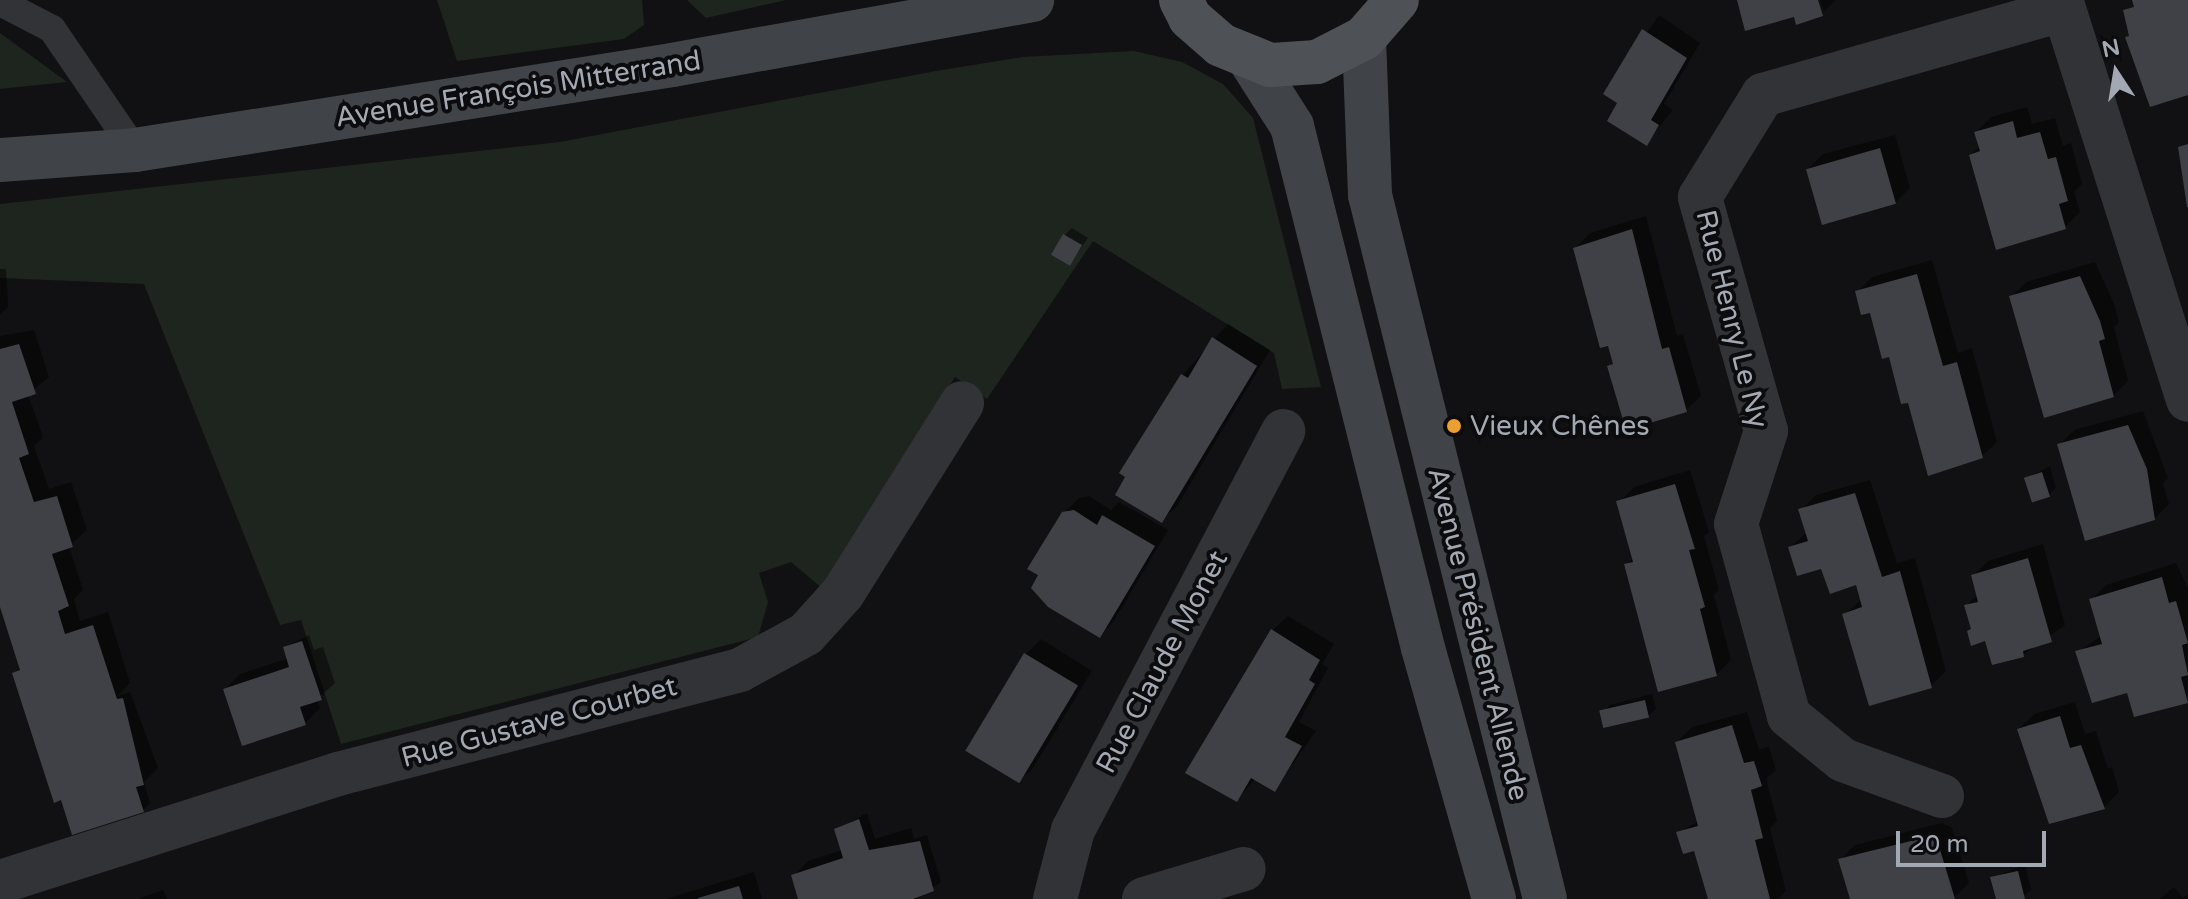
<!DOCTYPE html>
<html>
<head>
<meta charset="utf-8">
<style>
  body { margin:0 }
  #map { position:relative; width:2188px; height:899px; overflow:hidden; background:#111113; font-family:"Varela Round",sans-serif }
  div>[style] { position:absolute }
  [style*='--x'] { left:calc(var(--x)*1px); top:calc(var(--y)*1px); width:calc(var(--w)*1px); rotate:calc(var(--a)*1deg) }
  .green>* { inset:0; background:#1e251e }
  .shadow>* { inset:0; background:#0007 }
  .building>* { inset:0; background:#404146; transform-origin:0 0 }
  .lane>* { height:28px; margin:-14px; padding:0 14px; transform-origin:14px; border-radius:14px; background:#323337 }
  .street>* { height:44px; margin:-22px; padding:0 22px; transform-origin:22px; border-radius:22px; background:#323337 }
  .secondary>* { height:44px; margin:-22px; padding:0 22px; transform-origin:22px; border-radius:22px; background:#404347 }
  .primary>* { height:44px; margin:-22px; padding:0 22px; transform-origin:22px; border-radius:22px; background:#4e5156 }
  .dots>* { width:22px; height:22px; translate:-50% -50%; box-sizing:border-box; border:4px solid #0c0c0e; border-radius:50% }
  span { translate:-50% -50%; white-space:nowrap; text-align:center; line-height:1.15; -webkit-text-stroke:8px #0c0c0e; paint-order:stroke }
  .street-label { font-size:28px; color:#a3a9b3 }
  .poi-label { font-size:28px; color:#a3a9b3 }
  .left { translate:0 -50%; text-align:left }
  .north { position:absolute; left:2076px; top:32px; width:80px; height:80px; -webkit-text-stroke:6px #0c0c0e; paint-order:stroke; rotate:348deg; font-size:22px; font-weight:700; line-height:32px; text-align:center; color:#a3a9b3 }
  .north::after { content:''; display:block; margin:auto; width:28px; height:36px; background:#a3a9b3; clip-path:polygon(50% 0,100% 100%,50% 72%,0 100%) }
  .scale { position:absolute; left:1896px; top:831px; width:150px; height:36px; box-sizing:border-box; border:4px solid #a3a9b3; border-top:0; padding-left:10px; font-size:24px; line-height:28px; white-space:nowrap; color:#a3a9b3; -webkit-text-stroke:6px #0c0c0e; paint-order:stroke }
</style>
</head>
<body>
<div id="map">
  <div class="green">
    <i style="clip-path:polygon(437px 0,642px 0,644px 25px,624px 39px,457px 61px)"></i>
    <i style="clip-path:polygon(687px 0,786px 0,706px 18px)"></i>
    <i style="clip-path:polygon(0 33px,67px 82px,0 89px)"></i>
    <i style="clip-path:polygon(1134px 51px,1182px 62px,1223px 84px,1253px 118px,1321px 387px,1282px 389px,1274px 353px,1093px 241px,987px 399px,955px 377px,822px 588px,791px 562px,759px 573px,768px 602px,758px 637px,341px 744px,301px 620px,280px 625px,144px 284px,0 278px,0 204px,560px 142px,936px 71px,1023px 57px)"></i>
  </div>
  <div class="shadow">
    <i style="clip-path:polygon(1820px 0,1835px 0,1824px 12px)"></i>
    <i style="clip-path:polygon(1659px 15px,1700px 43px,1664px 104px,1673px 110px,1646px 143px,1620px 102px,1606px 93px)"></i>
    <i style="clip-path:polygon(2027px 107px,2032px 124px,2055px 118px,2063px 146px,2071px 143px,2082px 184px,2074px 192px,2080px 212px,2065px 227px,1971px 155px,1980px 146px,1976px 132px,1991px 117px)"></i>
    <i style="clip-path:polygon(1895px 135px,1910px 188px,1895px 203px,1808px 169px,1823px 154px)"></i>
    <i style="clip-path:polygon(1646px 216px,1677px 336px,1683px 334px,1701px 396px,1686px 410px,1610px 367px,1615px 362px,1575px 248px,1590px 233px)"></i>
    <i style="clip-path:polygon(1072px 228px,1088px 238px,1070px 263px,1065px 235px)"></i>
    <i style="clip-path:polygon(1932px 260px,1958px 353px,1972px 348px,1997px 442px,1982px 456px,1910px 400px,1872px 311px,1857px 292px,1872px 277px)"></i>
    <i style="clip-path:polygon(2095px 262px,2115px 306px,2119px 322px,2114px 327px,2128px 381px,2113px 396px,2011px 297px,2026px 282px)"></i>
    <i style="clip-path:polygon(0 269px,6px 269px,8px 307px,0 315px)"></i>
    <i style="clip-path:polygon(1228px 324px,1270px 350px,1177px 506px,1162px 520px,1128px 477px,1182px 376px)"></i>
    <i style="clip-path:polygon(34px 330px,49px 377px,28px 394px,43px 437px,34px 446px,49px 489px,71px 482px,87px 530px,69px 546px,83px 590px,74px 599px,80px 621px,108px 612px,130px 683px,117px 696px,130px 692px,158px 768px,144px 782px,150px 803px,143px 810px,14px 673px,21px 667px,0 600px,0 336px)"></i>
    <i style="clip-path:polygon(2143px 411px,2168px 478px,2163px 483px,2169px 504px,2154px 519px,2059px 445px,2074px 430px)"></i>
    <i style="clip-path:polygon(2050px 466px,2056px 488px,2049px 495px,2026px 478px)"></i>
    <i style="clip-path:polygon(1690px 470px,1709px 532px,1704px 536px,1719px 590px,1714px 595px,1731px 660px,1716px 675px,1626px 565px,1634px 557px,1619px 502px,1634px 487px)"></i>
    <i style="clip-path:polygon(1870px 480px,1897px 563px,1915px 558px,1946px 671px,1931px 686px,1844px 615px,1862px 599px,1857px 582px,1790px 548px,1807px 532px,1801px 510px,1816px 495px)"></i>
    <i style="clip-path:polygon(1089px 496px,1111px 510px,1119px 502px,1168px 530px,1114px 621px,1100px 636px,1064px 513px,1079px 498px)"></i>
    <i style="clip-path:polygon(2043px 544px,2065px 625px,2023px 655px,1973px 628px,1966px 606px,1978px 594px,1973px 576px,1988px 561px)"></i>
    <i style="clip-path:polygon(2176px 563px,2188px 588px,2187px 701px,2129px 691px,2078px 652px,2102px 635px,2091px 600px,2106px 585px)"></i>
    <i style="clip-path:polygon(1288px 616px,1334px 644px,1322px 664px,1328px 668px,1299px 722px,1316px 731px,1275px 789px,1256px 778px,1237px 800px,1273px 630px)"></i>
    <i style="clip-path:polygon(309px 635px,314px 650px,323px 647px,335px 683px,317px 699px,320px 708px,305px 723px,225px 689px,240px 674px,289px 658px,285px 647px)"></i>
    <i style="clip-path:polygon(1041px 639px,1092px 671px,1033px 768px,1018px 782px,967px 749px,1026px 654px)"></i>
    <i style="clip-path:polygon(1652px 694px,1656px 709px,1648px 716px,1603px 712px,1610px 705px)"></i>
    <i style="clip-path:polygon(2075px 702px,2085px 734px,2096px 731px,2108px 769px,2112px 767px,2119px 792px,2104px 807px,2019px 729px,2034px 714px)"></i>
    <i style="clip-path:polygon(1747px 712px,1759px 749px,1769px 747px,1776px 770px,1766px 779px,1777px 821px,1770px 828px,1786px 891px,1778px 899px,1710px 899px,1695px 847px,1679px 832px,1699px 821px,1677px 742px,1692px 727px)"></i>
    <i style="clip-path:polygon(867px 813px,875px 839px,911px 828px,914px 839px,927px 835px,941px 882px,916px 899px,800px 899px,793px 876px,808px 861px,842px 850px,836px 830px)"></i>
    <i style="clip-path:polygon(1942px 823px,1952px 828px,1969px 883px,1954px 898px,1852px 899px,1840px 860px,1855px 845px)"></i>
    <i style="clip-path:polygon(2025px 864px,2031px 890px,2020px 899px,1998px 899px,1992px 878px)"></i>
    <i style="clip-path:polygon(754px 872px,762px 899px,666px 899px)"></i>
    <i style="clip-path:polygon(2174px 887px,2183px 898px,2188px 894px,2188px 899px,2160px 899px)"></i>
    <i style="clip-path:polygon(163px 890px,167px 899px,138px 899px)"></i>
  </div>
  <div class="building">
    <i style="clip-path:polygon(1737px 0,1818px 0,1823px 16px,1796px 25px,1794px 17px,1745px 31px)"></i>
    <i style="clip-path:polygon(2132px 0,2188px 0,2188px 95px,2150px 107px,2125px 37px,2129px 36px,2123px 10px,2134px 7px)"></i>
    <i style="clip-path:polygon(1642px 29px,1687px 58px,1651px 120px,1659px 125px,1647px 146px,1607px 121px,1617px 103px,1603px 94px)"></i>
    <i style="clip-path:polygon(2013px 121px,2017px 138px,2040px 132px,2048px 159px,2056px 157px,2068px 201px,2059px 204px,2066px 229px,1996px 250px,1969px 155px,1980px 151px,1974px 132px)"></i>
    <i style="clip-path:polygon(2188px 144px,2188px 207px,2187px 207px,2178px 147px)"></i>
    <i style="left:1880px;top:148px;width:58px;height:77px;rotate:74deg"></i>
    <i style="clip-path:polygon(1632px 229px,1662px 349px,1669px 347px,1687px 412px,1626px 430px,1607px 366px,1613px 364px,1608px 346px,1600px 348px,1573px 248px)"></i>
    <i style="left:1063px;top:234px;width:22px;height:24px;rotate:30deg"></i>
    <i style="clip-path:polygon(1917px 274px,1943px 366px,1957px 362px,1983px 458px,1928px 476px,1908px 403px,1901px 404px,1889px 357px,1882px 359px,1870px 313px,1861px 315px,1855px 291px)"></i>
    <i style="clip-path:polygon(2080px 276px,2100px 321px,2105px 339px,2099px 341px,2114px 397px,2044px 418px,2009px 296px)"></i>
    <i style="clip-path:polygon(1212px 337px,1257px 366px,1162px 523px,1115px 495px,1125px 477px,1119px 473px,1181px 374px,1188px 378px)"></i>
    <i style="clip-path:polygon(19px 344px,36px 394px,12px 402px,29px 454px,19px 458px,34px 502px,57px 496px,73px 547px,52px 554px,69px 606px,58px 611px,65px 634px,93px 625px,117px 699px,123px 698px,144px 785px,136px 787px,144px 812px,72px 835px,61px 800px,54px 803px,12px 673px,20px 670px,0 607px,0 349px)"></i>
    <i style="clip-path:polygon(2128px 425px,2147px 469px,2155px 520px,2085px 541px,2057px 444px)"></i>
    <i style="left:2042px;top:472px;width:26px;height:19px;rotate:72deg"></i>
    <i style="clip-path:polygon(1675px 484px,1695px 549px,1689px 550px,1705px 607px,1700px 609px,1717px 676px,1658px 692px,1624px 564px,1633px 562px,1616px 501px)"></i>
    <i style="clip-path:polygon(1855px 493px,1882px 577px,1900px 571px,1932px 688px,1869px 706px,1842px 614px,1862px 607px,1856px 585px,1830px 594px,1821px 569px,1797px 576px,1788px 547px,1808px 541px,1798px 509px)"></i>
    <i style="clip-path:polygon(1074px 510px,1097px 525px,1102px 515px,1155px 546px,1100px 638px,1048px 607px,1031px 588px,1038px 575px,1027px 569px,1062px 512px)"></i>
    <i style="clip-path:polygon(2028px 558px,2052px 642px,2023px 651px,2024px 657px,1992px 665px,1985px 641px,1971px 646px,1967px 631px,1971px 629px,1964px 605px,1978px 602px,1971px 575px)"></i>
    <i style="clip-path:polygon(2162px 577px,2169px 603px,2176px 601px,2188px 643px,2182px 645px,2188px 675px,2181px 677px,2188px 703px,2134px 717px,2127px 693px,2092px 703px,2075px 651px,2102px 644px,2089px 599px)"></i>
    <i style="clip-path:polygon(1271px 629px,1320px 660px,1309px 680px,1315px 684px,1285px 737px,1302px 746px,1275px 792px,1251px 778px,1237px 802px,1185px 773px)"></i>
    <i style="clip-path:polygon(302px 641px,322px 700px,300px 707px,306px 725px,242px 746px,223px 689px,289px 667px,283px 647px)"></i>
    <i style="left:1024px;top:653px;width:63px;height:114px;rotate:31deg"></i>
    <i style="left:1645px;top:700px;width:18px;height:47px;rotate:77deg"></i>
    <i style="clip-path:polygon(2060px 716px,2070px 748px,2081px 745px,2105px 809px,2049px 824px,2017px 729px)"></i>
    <i style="clip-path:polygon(1732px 725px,1744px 763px,1754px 761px,1762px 786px,1751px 790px,1763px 838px,1755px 840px,1770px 899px,1708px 899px,1694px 851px,1683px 854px,1676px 832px,1698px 826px,1675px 742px)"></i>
    <i style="clip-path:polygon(859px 819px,869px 850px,920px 841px,934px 891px,913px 899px,798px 899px,791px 875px,843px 858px,834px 829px)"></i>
    <i style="clip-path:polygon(1927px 837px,1938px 843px,1955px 899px,1850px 899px,1838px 859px)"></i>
    <i style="clip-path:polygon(2018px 871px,2025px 899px,1996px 899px,1990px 877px)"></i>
    <i style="clip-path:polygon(739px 886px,743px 899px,698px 899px,698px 898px)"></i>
  </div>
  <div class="lane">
    <i style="--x:0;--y:2;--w:59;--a:27.4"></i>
    <i style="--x:52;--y:29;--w:147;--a:55.6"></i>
  </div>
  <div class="street">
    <i style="--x:1942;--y:796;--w:105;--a:-160"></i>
    <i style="--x:1843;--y:760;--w:70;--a:-140.8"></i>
    <i style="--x:1789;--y:716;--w:199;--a:-105.4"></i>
    <i style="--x:1736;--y:524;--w:98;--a:-72.1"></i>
    <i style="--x:1766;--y:431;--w:243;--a:-105.8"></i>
    <i style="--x:1700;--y:197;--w:120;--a:-58.3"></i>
    <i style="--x:1763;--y:95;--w:313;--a:-15.9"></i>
    <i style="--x:2064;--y:9;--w:410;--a:72.4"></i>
    <i style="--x:0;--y:882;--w:355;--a:-17.7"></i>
    <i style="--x:338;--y:774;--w:415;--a:-14.5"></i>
    <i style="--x:740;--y:670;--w:75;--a:-28.6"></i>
    <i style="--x:806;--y:634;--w:55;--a:-47.9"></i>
    <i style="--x:843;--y:593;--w:224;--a:-57.9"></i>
    <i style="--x:1055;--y:899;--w:71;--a:-75.4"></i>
    <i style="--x:1073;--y:830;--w:451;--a:-62.2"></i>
    <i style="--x:1144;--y:899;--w:104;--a:-16.7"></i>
  </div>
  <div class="secondary">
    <i style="--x:1364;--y:38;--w:157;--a:87.8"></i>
    <i style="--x:1370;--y:195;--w:725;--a:76.04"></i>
    <i style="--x:1248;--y:57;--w:82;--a:57.5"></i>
    <i style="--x:1292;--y:126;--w:538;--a:75.91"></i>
    <i style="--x:1423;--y:648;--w:261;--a:74.2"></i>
    <i style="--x:0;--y:160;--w:135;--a:-4.2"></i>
    <i style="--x:135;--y:150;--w:544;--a:-8.99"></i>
    <i style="--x:672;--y:65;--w:366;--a:-10.2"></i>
  </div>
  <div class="primary">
    <i style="--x:1181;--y:0;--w:20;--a:63"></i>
    <i style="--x:1190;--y:18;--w:41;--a:41.1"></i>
    <i style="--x:1221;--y:45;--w:53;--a:22.2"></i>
    <i style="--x:1270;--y:65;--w:47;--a:-3.7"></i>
    <i style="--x:1317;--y:62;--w:53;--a:-27.1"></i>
    <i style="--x:1364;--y:38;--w:50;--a:-49"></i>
  </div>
  <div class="dots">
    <i style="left:1454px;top:426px;background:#eb9f30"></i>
  </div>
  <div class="street-label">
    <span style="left:518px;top:89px;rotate:-9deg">Avenue François Mitterrand</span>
    <span style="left:1732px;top:319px;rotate:76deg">Rue Henry Le Ny</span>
    <span style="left:1478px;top:634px;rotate:76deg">Avenue Président Allende</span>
    <span style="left:1162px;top:662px;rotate:-62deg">Rue Claude Monet</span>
    <span style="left:539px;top:722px;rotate:-15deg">Rue Gustave Courbet</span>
  </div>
  <div class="poi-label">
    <span class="left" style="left:1470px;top:426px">Vieux Chênes</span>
  </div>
  <div class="north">N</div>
  <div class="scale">20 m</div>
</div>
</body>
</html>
